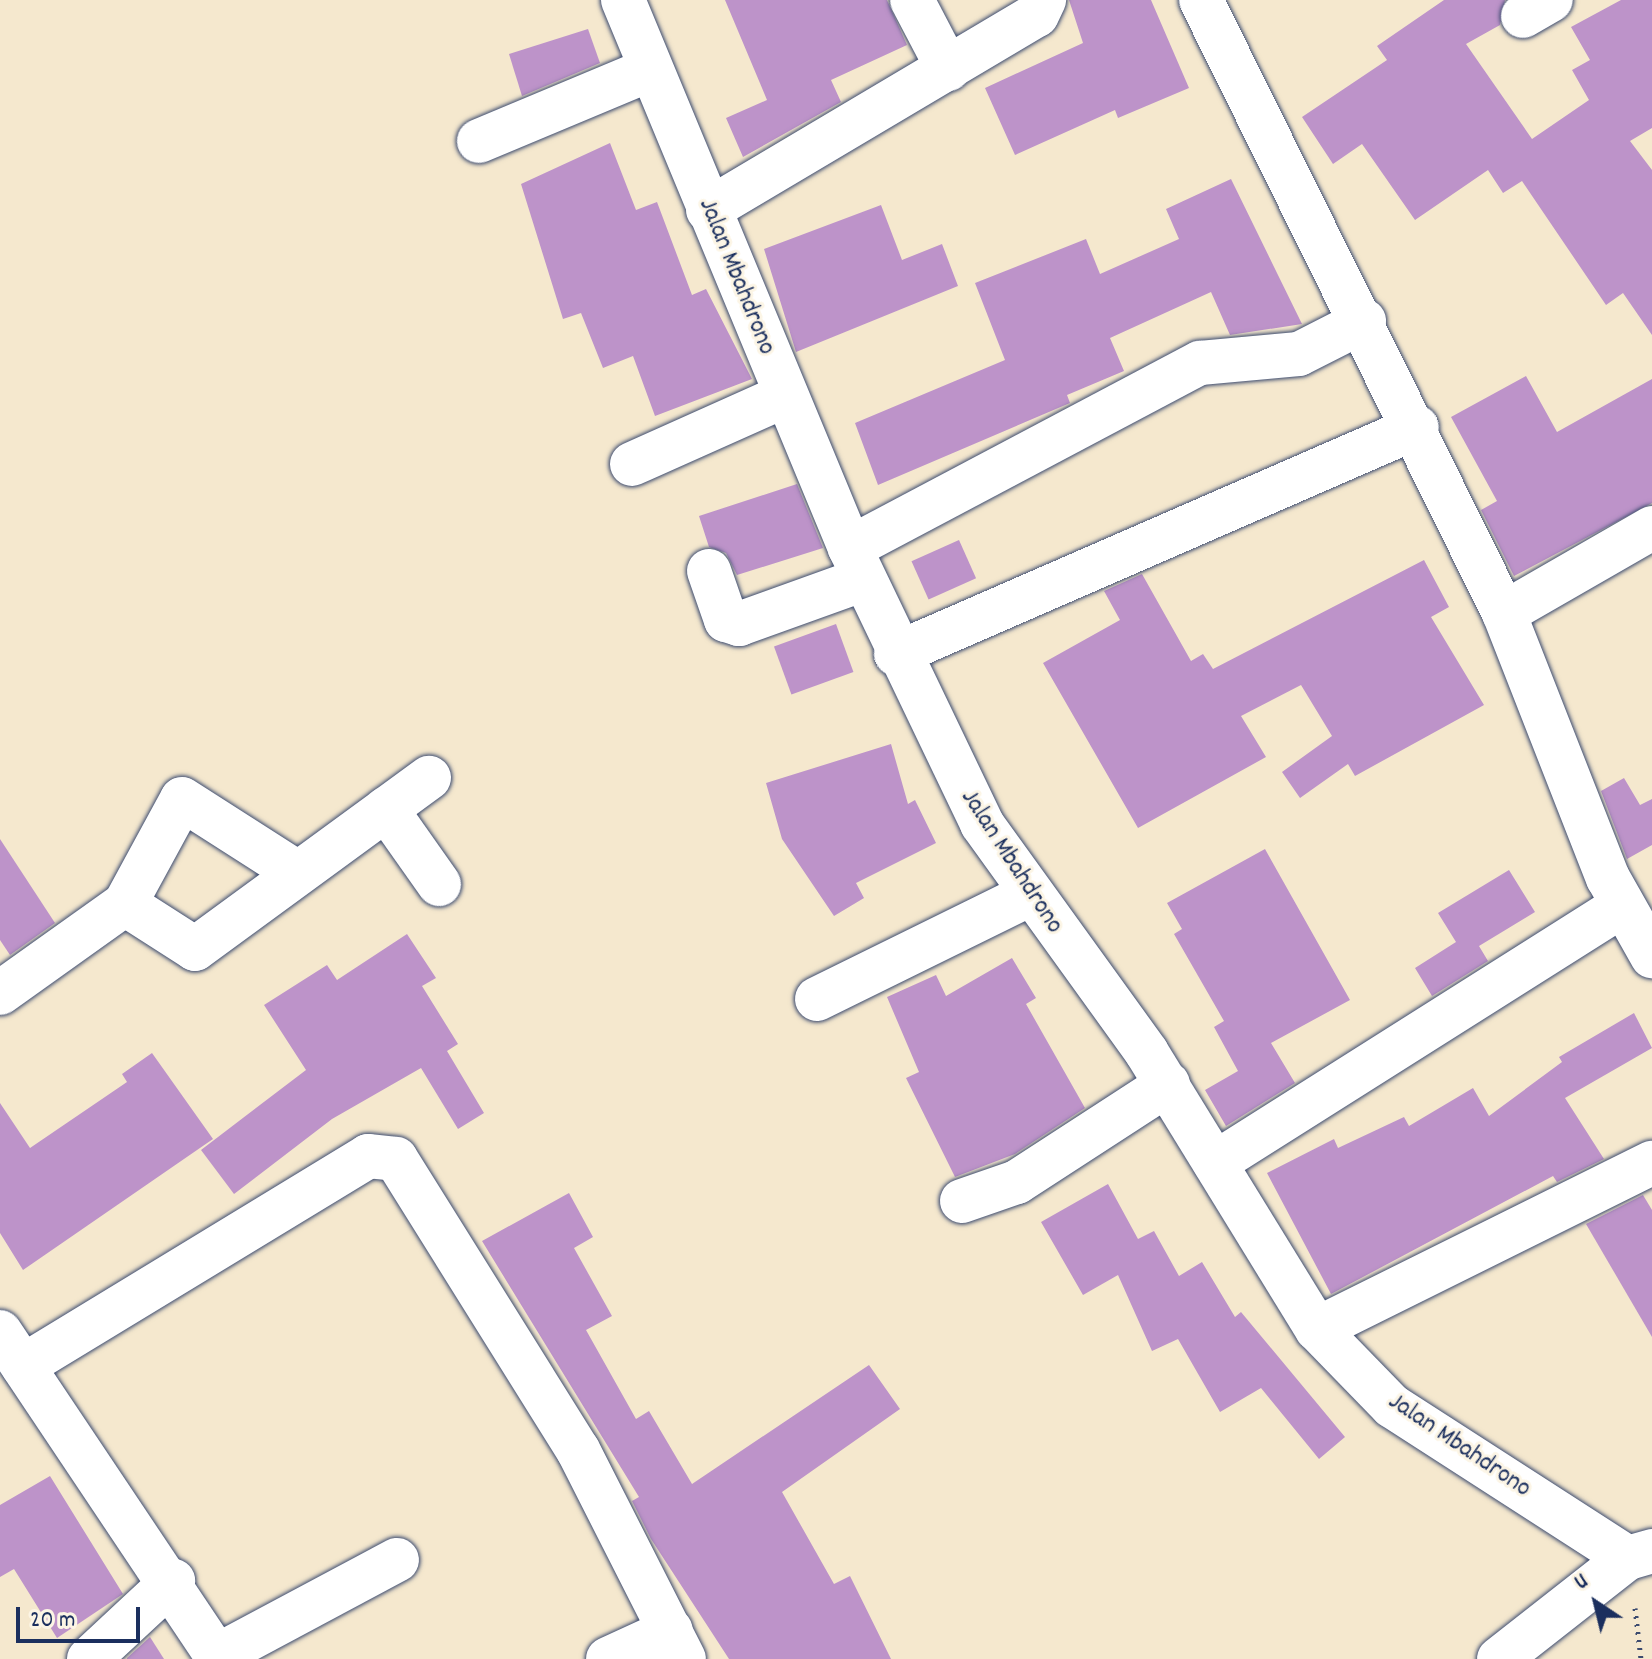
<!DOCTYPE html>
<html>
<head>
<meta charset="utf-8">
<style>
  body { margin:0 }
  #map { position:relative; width:1652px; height:1659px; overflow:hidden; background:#f5e8ce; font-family:Dekko,sans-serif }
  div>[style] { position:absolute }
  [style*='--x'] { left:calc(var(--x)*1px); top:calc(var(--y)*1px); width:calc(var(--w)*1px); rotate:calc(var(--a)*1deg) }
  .building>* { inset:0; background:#bd93c9; transform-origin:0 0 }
  .path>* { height:5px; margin-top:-2.5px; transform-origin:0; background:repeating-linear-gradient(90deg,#3c4b6f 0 2px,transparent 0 8px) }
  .roads { filter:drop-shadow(0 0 2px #3c4b6f) drop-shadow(0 0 2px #3c4b6f) }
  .minor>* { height:44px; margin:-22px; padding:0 22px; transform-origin:22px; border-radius:22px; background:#fff }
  span { translate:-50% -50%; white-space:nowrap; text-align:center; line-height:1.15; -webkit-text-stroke:6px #fcf5e5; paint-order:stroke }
  .street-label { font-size:26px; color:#1b2f5e }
  .north { position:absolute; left:1556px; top:1563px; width:80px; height:80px; -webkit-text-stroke:6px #fcf5e5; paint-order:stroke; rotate:325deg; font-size:22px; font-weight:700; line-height:32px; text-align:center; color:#1b2f5e }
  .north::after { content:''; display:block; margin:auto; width:28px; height:36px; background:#1b2f5e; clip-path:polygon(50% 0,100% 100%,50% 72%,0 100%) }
  .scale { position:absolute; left:16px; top:1607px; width:124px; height:36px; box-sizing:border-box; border:4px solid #1b2f5e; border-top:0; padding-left:10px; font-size:24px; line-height:28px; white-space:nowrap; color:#1b2f5e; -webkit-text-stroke:6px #fcf5e5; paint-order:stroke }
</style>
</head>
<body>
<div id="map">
  <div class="building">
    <i style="clip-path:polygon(725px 0,887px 0,907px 45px,831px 80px,841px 102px,743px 157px,726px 118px,767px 100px)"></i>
    <i style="clip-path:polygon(1069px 0,1151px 0,1189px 88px,1118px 118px,1115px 110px,1015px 155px,985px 88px,1083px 43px)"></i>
    <i style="clip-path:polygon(1444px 0,1505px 0,1500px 25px,1466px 44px,1532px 139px,1589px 100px,1572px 70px,1590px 60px,1571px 27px,1621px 0,1652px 0,1652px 128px,1630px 141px,1652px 170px,1652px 335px,1623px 293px,1606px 305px,1522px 181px,1503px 193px,1488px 170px,1415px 220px,1362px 144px,1333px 164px,1302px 117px,1387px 60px,1377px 46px)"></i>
    <i style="clip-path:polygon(588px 29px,600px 63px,522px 96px,509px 54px)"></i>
    <i style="clip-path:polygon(610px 143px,636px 210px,657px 202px,692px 295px,706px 289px,752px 379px,655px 416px,633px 356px,603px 368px,581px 313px,563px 319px,521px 184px)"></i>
    <i style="clip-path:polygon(1231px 179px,1302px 324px,1230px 335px,1211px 292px,1110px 338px,1124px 371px,1067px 395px,1070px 403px,878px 485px,855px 423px,1005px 360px,975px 283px,1086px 239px,1100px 274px,1179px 239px,1166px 209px)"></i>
    <i style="clip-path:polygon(881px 205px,902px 260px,942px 244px,958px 286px,796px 352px,764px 249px)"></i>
    <i style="clip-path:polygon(1526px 376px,1557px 432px,1652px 379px,1652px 503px,1514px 576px,1481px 510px,1497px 501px,1451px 417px)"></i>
    <i style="clip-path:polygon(797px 484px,823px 548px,737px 575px,726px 553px,709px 547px,699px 516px)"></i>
    <i style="left:959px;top:540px;width:42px;height:52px;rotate:66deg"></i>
    <i style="clip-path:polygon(1424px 560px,1449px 607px,1431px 617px,1484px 705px,1355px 776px,1348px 764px,1300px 798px,1282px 772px,1332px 736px,1301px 685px,1241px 716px,1266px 757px,1138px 828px,1043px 663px,1120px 620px,1104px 591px,1142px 574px,1191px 661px,1203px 654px,1213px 669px)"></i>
    <i style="left:836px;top:624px;width:51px;height:66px;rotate:70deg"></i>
    <i style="clip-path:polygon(891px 744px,908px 804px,915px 800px,936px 843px,856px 883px,864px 898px,834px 916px,782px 839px,766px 783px)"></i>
    <i style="clip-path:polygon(1624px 778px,1640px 805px,1652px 799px,1652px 845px,1627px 859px,1601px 791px)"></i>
    <i style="clip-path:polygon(0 839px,55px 923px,10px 955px,0 940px)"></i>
    <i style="clip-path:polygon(1265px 849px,1350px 1000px,1271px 1043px,1295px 1083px,1226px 1126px,1205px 1090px,1238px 1071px,1214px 1027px,1224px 1021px,1174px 934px,1182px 929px,1167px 903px)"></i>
    <i style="clip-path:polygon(1509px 870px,1535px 912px,1479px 946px,1488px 961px,1432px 996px,1415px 968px,1456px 942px,1438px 913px)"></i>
    <i style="clip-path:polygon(407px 934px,436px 978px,422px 986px,458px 1044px,447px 1051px,484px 1113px,458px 1129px,421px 1068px,332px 1119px,234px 1194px,201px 1150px,306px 1070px,264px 1005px,327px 965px,337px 980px)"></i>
    <i style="clip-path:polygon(1012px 958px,1036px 998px,1026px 1004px,1085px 1108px,1015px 1154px,955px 1177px,906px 1078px,919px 1072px,887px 997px,936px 975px,946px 996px)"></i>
    <i style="clip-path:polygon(1634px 1013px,1652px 1048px,1565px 1098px,1604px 1159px,1557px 1182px,1553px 1176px,1331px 1294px,1267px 1173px,1334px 1139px,1338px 1148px,1404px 1117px,1409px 1126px,1473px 1088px,1489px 1116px,1562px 1062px,1559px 1057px)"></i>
    <i style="clip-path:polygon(152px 1053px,213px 1139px,23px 1270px,0 1233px,0 1103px,30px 1148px,127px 1082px,122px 1074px)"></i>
    <i style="clip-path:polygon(1108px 1184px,1138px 1239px,1154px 1231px,1179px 1276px,1202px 1262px,1235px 1317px,1241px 1312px,1345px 1437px,1319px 1459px,1261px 1388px,1220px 1412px,1178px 1339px,1152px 1351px,1118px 1275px,1083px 1295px,1041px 1222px)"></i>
    <i style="clip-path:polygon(569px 1193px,593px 1237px,574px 1248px,612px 1316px,586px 1330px,636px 1419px,649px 1411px,692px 1484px,869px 1365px,900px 1409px,782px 1492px,834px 1584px,850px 1576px,891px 1659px,729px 1659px,651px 1539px,632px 1501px,639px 1497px,482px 1241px)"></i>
    <i style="clip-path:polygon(1643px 1195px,1652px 1210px,1652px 1337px,1586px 1224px)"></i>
    <i style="clip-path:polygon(50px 1476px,123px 1594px,57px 1638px,14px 1569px,0 1577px,0 1505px)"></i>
    <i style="clip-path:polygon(150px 1637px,164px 1659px,127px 1659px,127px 1658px)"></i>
  </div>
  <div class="path">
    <i style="--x:1635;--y:1608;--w:51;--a:83.3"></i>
  </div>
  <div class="roads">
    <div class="minor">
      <i style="--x:623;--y:0;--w:593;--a:67.5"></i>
      <i style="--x:850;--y:548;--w:306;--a:64.4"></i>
      <i style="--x:982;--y:824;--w:282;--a:54.2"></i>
      <i style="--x:1147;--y:1053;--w:324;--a:58.4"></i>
      <i style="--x:1317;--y:1329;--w:107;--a:45.8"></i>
      <i style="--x:1392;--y:1406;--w:281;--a:32.8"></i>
      <i style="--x:912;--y:0;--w:78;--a:62.4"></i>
      <i style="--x:1201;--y:0;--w:684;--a:63.7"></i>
      <i style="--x:1523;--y:16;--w:32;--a:-30"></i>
      <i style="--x:479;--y:141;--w:186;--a:-22.7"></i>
      <i style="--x:708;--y:210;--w:382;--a:-30.7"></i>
      <i style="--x:1037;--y:15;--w:17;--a:-65"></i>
      <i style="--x:632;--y:464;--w:167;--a:-24.1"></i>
      <i style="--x:1652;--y:528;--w:171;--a:150.1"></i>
      <i style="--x:1504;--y:613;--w:285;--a:68.6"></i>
      <i style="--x:1608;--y:878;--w:90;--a:60.6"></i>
      <i style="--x:850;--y:548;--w:396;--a:-27.9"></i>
      <i style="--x:1200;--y:363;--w:99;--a:-5.2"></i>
      <i style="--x:1299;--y:354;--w:73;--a:-26.9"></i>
      <i style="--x:709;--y:571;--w:52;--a:70.9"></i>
      <i style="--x:726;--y:620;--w:14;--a:17"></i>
      <i style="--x:739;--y:624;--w:133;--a:-19.8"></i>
      <i style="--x:896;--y:654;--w:568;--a:-23.54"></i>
      <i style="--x:386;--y:809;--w:92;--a:54.8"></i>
      <i style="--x:125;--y:904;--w:83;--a:32.7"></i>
      <i style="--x:195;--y:949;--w:290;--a:-36.2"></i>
      <i style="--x:0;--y:993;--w:153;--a:-35.5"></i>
      <i style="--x:125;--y:904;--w:119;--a:-61.5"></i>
      <i style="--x:182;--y:799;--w:135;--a:32.6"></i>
      <i style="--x:817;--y:999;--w:235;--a:-26.2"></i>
      <i style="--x:1215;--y:1163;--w:481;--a:-32.3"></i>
      <i style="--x:962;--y:1201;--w:58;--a:-19.1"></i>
      <i style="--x:1017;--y:1182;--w:180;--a:-33"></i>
      <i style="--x:1317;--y:1329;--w:374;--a:-26.4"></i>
      <i style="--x:0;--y:1332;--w:394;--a:56.2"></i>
      <i style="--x:23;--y:1366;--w:404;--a:-31.3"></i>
      <i style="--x:368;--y:1156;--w:28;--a:6"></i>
      <i style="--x:396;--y:1159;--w:343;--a:58"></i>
      <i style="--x:578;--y:1450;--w:234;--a:63.1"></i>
      <i style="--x:217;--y:1656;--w:204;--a:-28.1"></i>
      <i style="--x:89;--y:1659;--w:115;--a:-42.9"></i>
      <i style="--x:608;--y:1659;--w:69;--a:-24.7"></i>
      <i style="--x:1499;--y:1659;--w:164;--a:-38.1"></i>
      <i style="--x:1628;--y:1558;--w:25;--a:-16"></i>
    </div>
  </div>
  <div class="street-label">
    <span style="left:736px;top:277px;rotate:68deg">Jalan Mbahdrono</span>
    <span style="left:1011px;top:862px;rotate:57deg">Jalan Mbahdrono</span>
    <span style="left:1459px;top:1446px;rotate:34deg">Jalan Mbahdrono</span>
  </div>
  <div class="north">U</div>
  <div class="scale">20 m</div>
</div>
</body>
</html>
